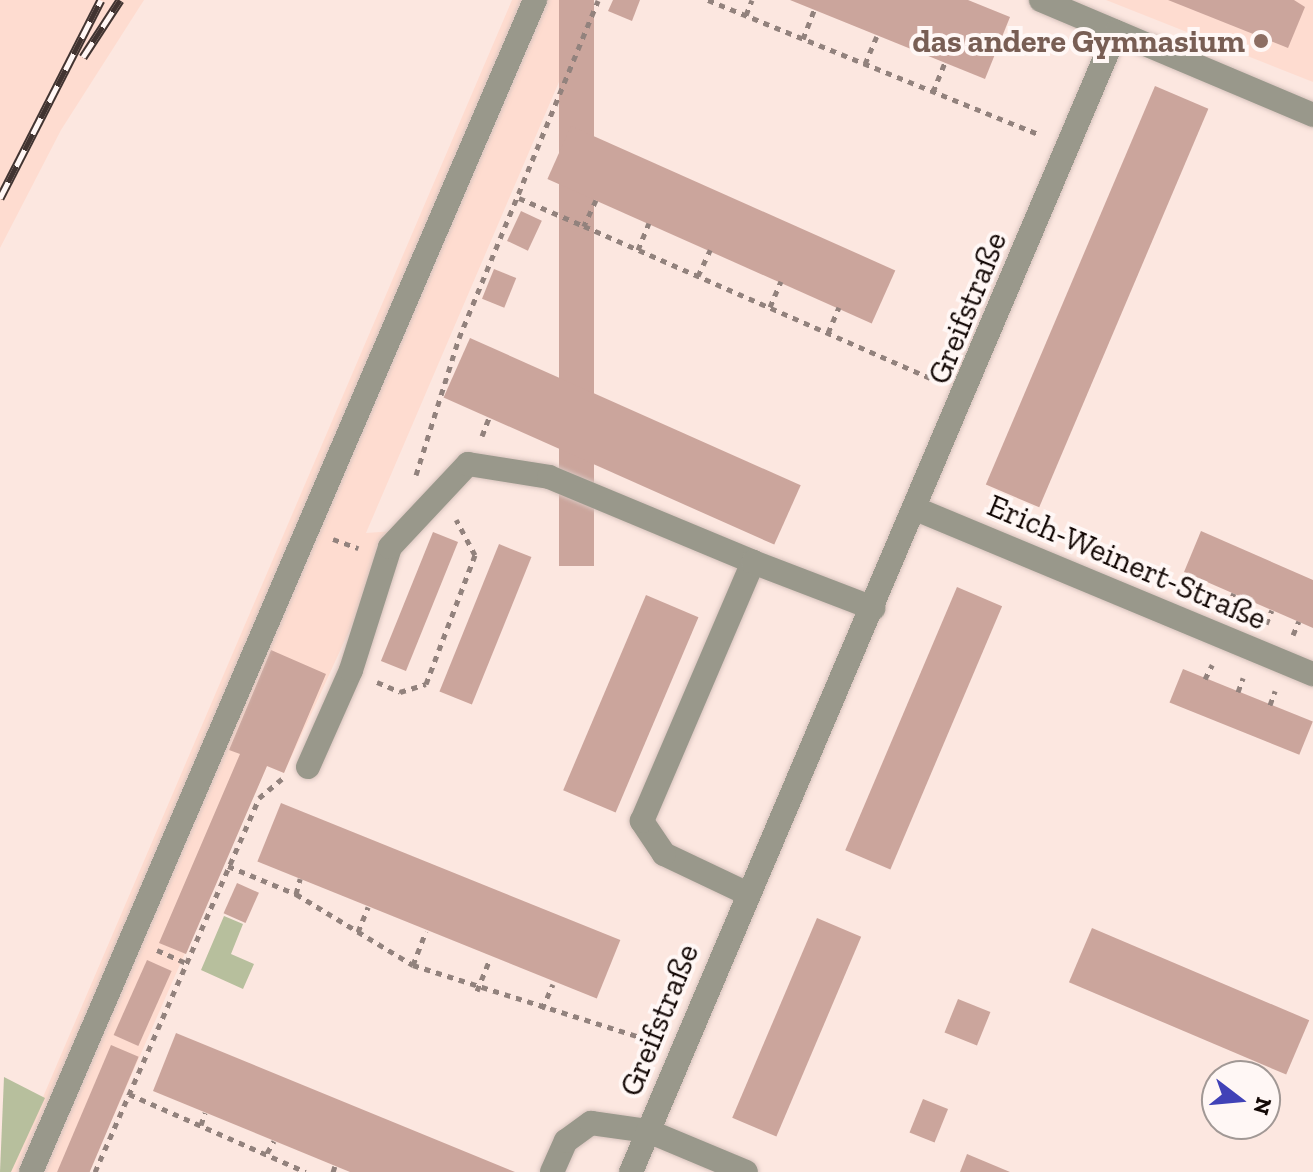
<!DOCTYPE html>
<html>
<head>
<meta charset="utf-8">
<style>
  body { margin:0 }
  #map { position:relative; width:1313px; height:1172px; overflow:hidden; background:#fce7e0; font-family:"Zilla Slab",serif }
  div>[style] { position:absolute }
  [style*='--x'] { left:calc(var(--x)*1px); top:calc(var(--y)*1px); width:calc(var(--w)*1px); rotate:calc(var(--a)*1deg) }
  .built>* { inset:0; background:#fedcd0 }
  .green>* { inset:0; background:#b7bf9d }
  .building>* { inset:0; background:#cba59c; transform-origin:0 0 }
  .path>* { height:5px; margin-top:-2.5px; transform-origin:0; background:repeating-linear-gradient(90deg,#92827d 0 6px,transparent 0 12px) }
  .roads { filter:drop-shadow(0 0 2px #d7c3bd) drop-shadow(0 0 2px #d7c3bd) }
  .minor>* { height:24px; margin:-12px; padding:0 12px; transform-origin:12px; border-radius:12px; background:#99988b }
  .rail>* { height:9px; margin-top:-4.5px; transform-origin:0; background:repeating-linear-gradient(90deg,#fff7f5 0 18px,#413431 0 36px); box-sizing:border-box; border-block:2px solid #413431 }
  .dots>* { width:22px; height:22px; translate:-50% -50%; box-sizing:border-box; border:4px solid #fff7f5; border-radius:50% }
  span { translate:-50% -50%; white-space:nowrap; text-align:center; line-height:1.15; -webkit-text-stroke:8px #fff7f5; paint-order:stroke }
  .education-label { font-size:32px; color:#785e54; font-weight:700 }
  .right { translate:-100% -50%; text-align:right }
  .street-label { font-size:32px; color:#140906 }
  .north { position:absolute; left:1201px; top:1060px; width:80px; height:80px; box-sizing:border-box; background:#fff7f5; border:2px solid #a19895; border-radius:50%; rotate:106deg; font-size:22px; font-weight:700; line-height:32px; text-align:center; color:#140906 }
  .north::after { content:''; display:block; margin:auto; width:28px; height:36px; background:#4142b7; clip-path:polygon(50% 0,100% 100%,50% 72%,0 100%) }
</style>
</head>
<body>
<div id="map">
  <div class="built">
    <i style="clip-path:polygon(0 0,144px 0,61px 130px,0 248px)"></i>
    <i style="clip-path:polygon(512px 0,594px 0,366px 533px,395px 531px,284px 773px,267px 766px,89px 1172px,11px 1172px)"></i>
    <i style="clip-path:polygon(1106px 0,1313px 0,1313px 82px)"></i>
  </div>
  <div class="green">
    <i style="clip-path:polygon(224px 916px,243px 924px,231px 954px,254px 964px,243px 989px,201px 970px)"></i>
    <i style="clip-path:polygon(4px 1077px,45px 1098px,11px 1172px,0 1172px)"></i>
  </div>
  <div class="building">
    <i style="left:559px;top:0;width:35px;height:566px"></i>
    <i style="clip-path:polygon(613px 0,640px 0,632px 21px,608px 11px)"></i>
    <i style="clip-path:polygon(790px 0,968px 0,1010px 17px,985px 79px)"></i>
    <i style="clip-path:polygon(1168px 0,1294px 0,1305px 7px,1288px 48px)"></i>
    <i style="left:1155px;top:86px;width:58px;height:433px;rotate:23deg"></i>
    <i style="left:571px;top:126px;width:355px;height:58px;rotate:24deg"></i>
    <i style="left:521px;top:211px;width:23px;height:33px;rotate:25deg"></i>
    <i style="left:494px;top:269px;width:24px;height:32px;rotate:22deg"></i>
    <i style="left:470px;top:338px;width:362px;height:65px;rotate:24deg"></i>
    <i style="clip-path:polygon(1201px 531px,1313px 580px,1313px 628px,1184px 572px)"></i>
    <i style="left:433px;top:532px;width:27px;height:139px;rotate:22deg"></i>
    <i style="left:499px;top:544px;width:35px;height:159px;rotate:22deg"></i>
    <i style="left:957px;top:587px;width:49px;height:286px;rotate:23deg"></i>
    <i style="left:646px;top:595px;width:57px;height:212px;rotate:23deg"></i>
    <i style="clip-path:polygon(271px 650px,326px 674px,284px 773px,267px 766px,186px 954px,159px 943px,240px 754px,229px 750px)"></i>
    <i style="left:1183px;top:669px;width:140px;height:36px;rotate:22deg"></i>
    <i style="left:281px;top:803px;width:366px;height:63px;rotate:22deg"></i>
    <i style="left:237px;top:883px;width:24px;height:33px;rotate:24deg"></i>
    <i style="left:817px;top:918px;width:48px;height:217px;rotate:23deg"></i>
    <i style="left:1092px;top:928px;width:236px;height:59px;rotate:23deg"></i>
    <i style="left:147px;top:960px;width:27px;height:82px;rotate:24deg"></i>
    <i style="left:958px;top:999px;width:35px;height:36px;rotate:22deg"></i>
    <i style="clip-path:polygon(176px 1033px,515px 1172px,350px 1172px,153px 1091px)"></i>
    <i style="left:111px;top:1045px;width:30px;height:138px;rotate:23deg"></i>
    <i style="left:923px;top:1099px;width:27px;height:36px;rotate:22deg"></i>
    <i style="clip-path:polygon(967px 1154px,1010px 1172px,960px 1172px)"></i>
  </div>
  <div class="path">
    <i style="--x:708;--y:0;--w:358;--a:22.1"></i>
    <i style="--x:746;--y:15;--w:16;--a:-68"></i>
    <i style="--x:803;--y:39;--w:31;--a:-69"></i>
    <i style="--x:865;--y:64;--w:30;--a:-67"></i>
    <i style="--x:933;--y:92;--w:31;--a:-68"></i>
    <i style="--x:519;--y:198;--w:71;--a:23.3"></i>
    <i style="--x:596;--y:200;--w:29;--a:115"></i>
    <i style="--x:584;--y:226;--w:383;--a:23.7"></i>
    <i style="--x:638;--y:250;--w:29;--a:-68"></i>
    <i style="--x:698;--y:276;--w:29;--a:-65"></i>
    <i style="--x:770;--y:307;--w:28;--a:-67"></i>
    <i style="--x:828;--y:333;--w:28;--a:-67"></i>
    <i style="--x:482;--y:436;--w:19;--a:-69"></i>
    <i style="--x:416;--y:475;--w:144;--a:-72.6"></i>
    <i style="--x:459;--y:338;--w:365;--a:-67.6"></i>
    <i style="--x:333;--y:539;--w:27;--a:20"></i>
    <i style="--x:1196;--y:593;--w:15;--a:-70"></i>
    <i style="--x:1228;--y:607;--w:15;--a:-67"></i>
    <i style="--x:1266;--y:624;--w:15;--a:-67"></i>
    <i style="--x:1293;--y:635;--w:15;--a:-67"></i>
    <i style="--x:1205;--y:679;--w:16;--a:-63"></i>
    <i style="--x:377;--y:682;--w:25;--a:23"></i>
    <i style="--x:400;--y:692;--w:27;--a:-17"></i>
    <i style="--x:426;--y:684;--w:138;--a:-69.2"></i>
    <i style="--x:475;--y:555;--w:40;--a:-118"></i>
    <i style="--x:1238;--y:692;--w:15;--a:-70"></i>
    <i style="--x:1270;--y:705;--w:15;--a:-70"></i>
    <i style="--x:228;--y:866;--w:74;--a:22.4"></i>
    <i style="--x:296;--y:894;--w:137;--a:31.3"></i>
    <i style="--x:413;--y:965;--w:255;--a:17.6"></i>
    <i style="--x:296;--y:894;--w:16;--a:-75"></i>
    <i style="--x:358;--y:932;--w:27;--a:-68"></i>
    <i style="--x:157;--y:950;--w:32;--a:24"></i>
    <i style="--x:413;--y:965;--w:36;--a:-69"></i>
    <i style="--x:477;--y:991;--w:35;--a:-68"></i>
    <i style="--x:542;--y:1009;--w:27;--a:-66"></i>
    <i style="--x:129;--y:1094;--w:193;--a:23.8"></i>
    <i style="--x:201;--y:1125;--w:13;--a:-72"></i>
    <i style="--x:267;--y:1153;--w:14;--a:-60"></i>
    <i style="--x:95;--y:1172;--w:408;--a:-66.3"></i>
    <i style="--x:259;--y:798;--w:30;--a:-40"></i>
    <i style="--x:333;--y:1172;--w:6;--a:-72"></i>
  </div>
  <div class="roads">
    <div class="minor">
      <i style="--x:1041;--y:0;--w:295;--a:22.9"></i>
      <i style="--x:916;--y:509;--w:430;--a:22.6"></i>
      <i style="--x:308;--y:767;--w:106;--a:-66.1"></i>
      <i style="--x:351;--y:670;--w:129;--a:-72.4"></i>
      <i style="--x:390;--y:547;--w:114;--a:-46.8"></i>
      <i style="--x:468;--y:464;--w:82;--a:9.1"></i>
      <i style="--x:549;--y:477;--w:221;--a:22.6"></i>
      <i style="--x:746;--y:893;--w:91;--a:-154.6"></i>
      <i style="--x:664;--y:854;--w:40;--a:-124"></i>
      <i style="--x:642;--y:821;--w:282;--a:-66.8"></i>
      <i style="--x:753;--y:562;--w:129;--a:21"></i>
      <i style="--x:31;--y:1172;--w:1276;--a:-66.73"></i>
      <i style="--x:552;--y:1172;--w:34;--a:-66"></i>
      <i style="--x:566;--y:1141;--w:31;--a:-36"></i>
      <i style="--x:591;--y:1123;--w:58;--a:8"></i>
      <i style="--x:648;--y:1131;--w:106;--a:22.7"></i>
      <i style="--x:631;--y:1172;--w:1239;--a:-66.95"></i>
    </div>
  </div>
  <div class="rail">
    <i style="--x:83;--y:57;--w:68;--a:-57"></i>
    <i style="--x:0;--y:198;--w:222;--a:-63"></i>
  </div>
  <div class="dots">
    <i style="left:1261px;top:41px;background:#8d6e63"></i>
  </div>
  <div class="education-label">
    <span class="right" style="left:1245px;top:41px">das andere Gymnasium</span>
  </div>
  <div class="street-label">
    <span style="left:967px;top:308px;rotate:-68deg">Greifstraße</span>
    <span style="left:1127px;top:562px;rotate:23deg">Erich-Weinert-Straße</span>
    <span style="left:659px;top:1020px;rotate:-68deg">Greifstraße</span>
  </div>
  <div class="north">N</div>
</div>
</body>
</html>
